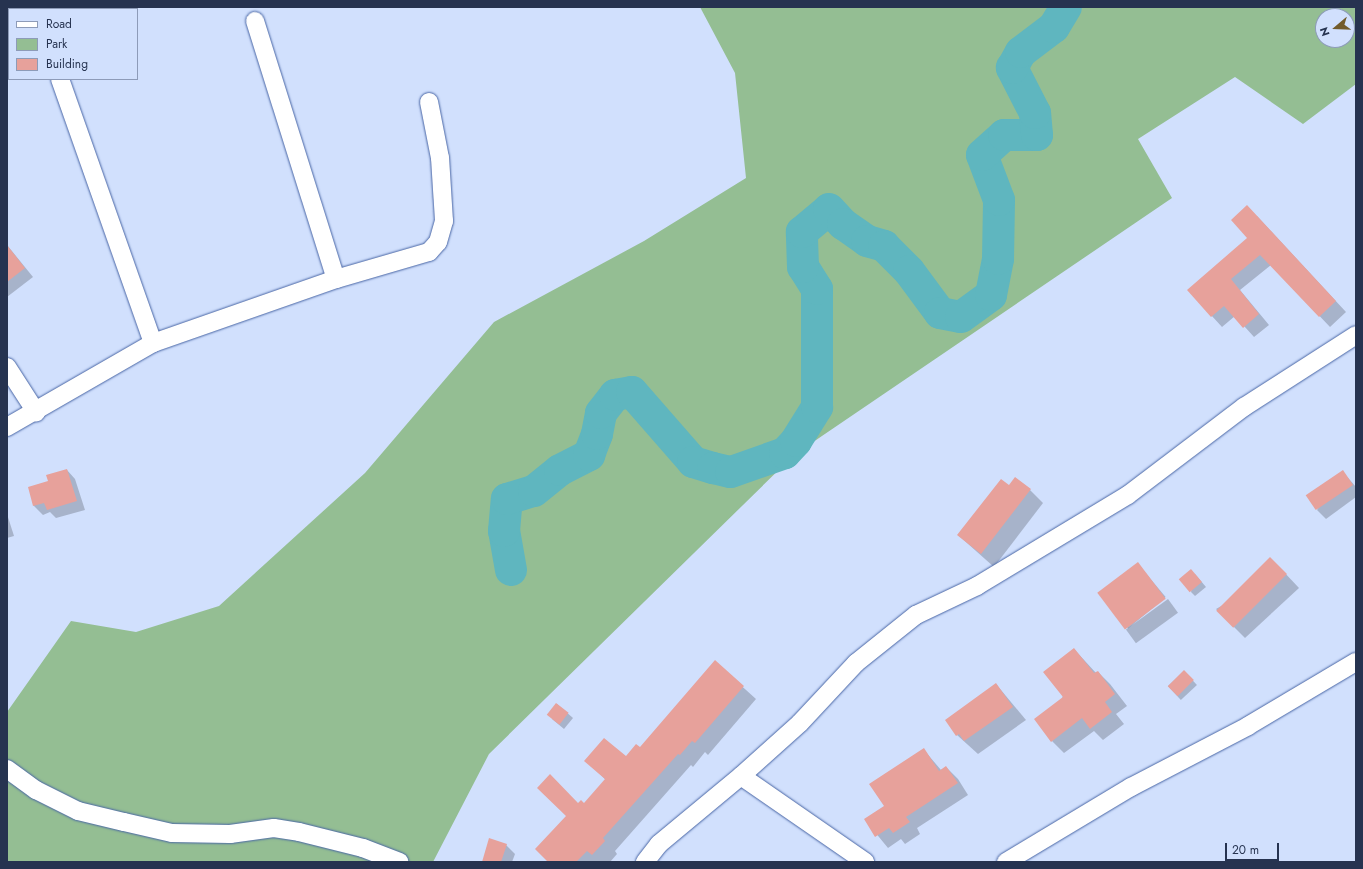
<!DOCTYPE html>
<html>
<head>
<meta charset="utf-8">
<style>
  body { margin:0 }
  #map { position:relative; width:1363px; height:869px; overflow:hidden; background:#d1e0fd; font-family:Jost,sans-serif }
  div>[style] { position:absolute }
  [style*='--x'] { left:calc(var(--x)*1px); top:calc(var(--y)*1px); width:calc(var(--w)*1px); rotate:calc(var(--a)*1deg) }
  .green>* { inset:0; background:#94be93 }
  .shadow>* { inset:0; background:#0003; transform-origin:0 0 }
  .river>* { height:32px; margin:-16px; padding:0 16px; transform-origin:16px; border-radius:16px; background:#5fb6bf }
  .building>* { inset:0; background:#e7a19b; transform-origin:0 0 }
  .roads { filter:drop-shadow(0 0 1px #4865a5) drop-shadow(0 0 1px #4865a5) }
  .street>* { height:18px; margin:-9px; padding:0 9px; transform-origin:9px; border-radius:9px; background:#fff }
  span { translate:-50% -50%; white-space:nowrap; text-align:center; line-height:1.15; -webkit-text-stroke:3.5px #d1e0fd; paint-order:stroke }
  .frame { position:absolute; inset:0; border:8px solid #263350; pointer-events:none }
  .legend { position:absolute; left:8px; top:8px; width:130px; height:72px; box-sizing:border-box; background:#d1e0fd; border:1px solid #8d9bb8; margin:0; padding:5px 7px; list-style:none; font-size:12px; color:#263350 }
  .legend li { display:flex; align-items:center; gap:8px; height:20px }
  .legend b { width:20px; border:1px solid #8d9bb8 }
  .north { position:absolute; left:1315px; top:8px; width:40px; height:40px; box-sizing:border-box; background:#d1e0fd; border:1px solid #8d9bb8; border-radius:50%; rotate:251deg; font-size:11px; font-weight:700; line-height:16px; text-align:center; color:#263350 }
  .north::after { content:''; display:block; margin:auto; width:14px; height:18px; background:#725b2b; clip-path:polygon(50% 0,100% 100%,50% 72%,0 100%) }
  .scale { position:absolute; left:1225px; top:843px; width:54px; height:18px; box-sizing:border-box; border:2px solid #263350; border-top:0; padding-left:5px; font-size:12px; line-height:14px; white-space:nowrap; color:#263350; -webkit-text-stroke:3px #d1e0fd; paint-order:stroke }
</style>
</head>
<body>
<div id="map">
  <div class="green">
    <i style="clip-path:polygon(evenodd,700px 7px,1356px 7px,1356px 84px,1303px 124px,1235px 77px,1138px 139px,1172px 198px,794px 455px,489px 754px,433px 862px,7px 862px,7px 712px,71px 621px,136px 632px,219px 606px,365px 473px,494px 322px,644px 241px,746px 178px,735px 73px,700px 7px,1323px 16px,1347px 16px,1347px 40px,1323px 40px,1323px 16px)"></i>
  </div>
  <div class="shadow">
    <i style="clip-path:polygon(1257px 216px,1346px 312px,1330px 327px,1271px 265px,1240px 290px,1269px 325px,1254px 337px,1235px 316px,1222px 327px,1189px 291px,1249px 238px)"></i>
    <i style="clip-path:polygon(7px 245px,33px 277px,7px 297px)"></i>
    <i style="clip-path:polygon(67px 470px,75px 479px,85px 510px,56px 518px,50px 512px,43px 515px,34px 506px,29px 488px,49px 482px)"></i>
    <i style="clip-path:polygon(1343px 472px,1356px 487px,1356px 497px,1326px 519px,1317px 510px)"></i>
    <i style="clip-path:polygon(1009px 487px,1030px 490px,1043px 503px,994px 567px,958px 535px)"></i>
    <i style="clip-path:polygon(7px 514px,14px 536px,7px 538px)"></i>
    <i style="left:1138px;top:564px;width:43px;height:49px;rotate:50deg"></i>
    <i style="clip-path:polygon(1283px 571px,1299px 588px,1245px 638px,1216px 609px)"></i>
    <i style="clip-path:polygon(1195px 574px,1206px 587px,1195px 596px,1191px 592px)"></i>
    <i style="left:1168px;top:599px;width:17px;height:52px;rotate:54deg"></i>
    <i style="clip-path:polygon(1074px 649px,1096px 673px,1098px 672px,1110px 684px,1127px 706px,1116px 714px,1124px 724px,1103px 740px,1094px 731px,1064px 753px,1052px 741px)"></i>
    <i style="clip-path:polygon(715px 662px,756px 699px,708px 755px,705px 752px,693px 767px,691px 765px,615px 851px,617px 854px,610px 862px,549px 862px,578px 804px,584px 804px,606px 780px,586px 761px,626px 757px,640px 749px)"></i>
    <i style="left:1184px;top:671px;width:19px;height:22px;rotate:47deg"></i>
    <i style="clip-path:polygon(996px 684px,1026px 720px,978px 754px,957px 735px)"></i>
    <i style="clip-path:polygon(557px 704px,573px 718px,564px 729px,552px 719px)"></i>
    <i style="clip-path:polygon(924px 750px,941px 770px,946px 767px,958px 779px,968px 795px,917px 828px,920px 834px,905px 844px,901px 839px,888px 848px,865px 820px,885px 807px)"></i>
    <i style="clip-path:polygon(506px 845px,515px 854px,512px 862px,483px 862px)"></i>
  </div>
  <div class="river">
    <i style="--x:511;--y:570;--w:40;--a:-100"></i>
    <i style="--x:504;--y:531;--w:32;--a:-85"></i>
    <i style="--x:507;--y:499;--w:28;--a:-17"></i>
    <i style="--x:534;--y:491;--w:33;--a:-39"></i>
    <i style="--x:560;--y:470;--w:33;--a:-27"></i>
    <i style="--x:589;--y:455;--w:22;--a:-69"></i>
    <i style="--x:597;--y:434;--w:21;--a:-79"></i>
    <i style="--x:601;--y:413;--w:23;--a:-52"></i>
    <i style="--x:615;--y:395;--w:17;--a:-10"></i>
    <i style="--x:632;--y:392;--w:93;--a:48.9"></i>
    <i style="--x:693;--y:462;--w:21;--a:17"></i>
    <i style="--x:713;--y:468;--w:18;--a:13"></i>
    <i style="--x:731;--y:472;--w:57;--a:-19.4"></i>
    <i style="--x:785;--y:453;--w:16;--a:-47"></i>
    <i style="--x:796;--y:441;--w:40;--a:-58"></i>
    <i style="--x:817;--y:407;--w:118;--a:-90"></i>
    <i style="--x:817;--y:289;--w:26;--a:-122"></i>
    <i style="--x:803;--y:267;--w:35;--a:-92"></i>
    <i style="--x:802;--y:232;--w:35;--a:-40"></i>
    <i style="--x:829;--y:209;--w:21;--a:47"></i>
    <i style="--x:843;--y:224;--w:29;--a:35"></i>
    <i style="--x:867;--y:241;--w:18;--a:16"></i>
    <i style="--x:884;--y:246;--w:35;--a:45"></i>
    <i style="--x:909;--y:271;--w:52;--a:53.6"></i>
    <i style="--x:940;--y:313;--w:21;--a:11"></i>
    <i style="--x:961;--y:317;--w:37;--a:-36"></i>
    <i style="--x:991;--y:295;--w:37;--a:-79"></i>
    <i style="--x:998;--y:259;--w:59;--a:-89"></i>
    <i style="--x:999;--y:200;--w:48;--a:-110.7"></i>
    <i style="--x:982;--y:155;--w:30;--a:-42"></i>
    <i style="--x:1004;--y:135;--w:33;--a:0"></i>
    <i style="--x:1037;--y:135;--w:22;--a:-95"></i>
    <i style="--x:1035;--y:113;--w:51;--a:-117.1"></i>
    <i style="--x:1012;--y:68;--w:18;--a:-61"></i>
    <i style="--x:1021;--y:52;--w:41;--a:-37.1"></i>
    <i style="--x:1054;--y:27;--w:23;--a:-59"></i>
  </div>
  <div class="building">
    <i style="clip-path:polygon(1247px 205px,1336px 301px,1319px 317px,1260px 255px,1231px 279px,1259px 314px,1243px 328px,1224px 306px,1211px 317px,1187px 290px,1247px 238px,1231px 220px)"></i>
    <i style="clip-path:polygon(7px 245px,25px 268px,7px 282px)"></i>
    <i style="clip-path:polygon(67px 469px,77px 501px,47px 510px,44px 503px,33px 506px,28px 487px,48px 481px,46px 475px)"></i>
    <i style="left:1343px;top:470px;width:18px;height:45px;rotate:56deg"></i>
    <i style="clip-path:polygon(1015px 477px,1031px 489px,981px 554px,957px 535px,1001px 479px,1009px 485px)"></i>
    <i style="left:1270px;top:557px;width:24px;height:76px;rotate:45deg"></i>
    <i style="left:1138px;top:562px;width:46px;height:51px;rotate:53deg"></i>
    <i style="left:1191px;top:569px;width:17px;height:16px;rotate:50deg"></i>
    <i style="clip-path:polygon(1074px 648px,1094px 673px,1098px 671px,1115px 694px,1105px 702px,1112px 712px,1090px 729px,1082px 718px,1051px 742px,1034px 719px,1063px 697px,1043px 672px)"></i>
    <i style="clip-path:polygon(715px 660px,744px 686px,695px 743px,692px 741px,680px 755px,678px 754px,603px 838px,605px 841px,592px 855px,587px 851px,576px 862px,548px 862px,535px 849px,566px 816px,537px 788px,550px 774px,578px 803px,581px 800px,584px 803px,605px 779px,584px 761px,604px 738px,626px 756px,636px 744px,640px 747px)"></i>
    <i style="left:1184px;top:670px;width:14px;height:23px;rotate:45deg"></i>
    <i style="clip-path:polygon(996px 683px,1013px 707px,964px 741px,959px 734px,956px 736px,945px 720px)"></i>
    <i style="left:556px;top:703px;width:16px;height:15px;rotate:38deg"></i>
    <i style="clip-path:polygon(924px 748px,939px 771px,946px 766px,958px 783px,906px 817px,910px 822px,893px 833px,889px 828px,875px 837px,864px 819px,884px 806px,869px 784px)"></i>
    <i style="clip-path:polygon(489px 838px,507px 844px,501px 862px,482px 862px)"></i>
  </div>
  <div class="roads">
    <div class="street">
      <i style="--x:35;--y:7;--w:2;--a:90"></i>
      <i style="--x:255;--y:21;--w:270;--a:72.6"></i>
      <i style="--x:60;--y:79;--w:280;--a:70.6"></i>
      <i style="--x:7;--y:367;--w:54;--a:57.2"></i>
      <i style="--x:7;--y:427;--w:168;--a:-29.9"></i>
      <i style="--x:153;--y:343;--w:194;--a:-19.3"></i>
      <i style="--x:336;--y:279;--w:97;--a:-16.2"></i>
      <i style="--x:429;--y:252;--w:13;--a:-48"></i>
      <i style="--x:438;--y:242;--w:22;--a:-74"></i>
      <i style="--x:444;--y:221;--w:63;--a:-93.6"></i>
      <i style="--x:440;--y:158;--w:57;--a:-101.1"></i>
      <i style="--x:7;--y:769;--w:36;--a:36"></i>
      <i style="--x:36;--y:790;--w:47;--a:26.6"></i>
      <i style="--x:78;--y:811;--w:47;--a:13.4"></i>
      <i style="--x:124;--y:822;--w:49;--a:12.9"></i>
      <i style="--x:172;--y:833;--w:58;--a:1"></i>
      <i style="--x:230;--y:834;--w:44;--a:-7.8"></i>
      <i style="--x:274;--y:828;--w:25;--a:9"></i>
      <i style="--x:299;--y:832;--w:66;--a:14"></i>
      <i style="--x:363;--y:848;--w:39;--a:21"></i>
      <i style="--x:741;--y:776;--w:151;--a:34.7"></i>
      <i style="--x:645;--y:862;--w:23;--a:-52"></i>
      <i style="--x:659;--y:844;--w:107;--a:-39.7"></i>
      <i style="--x:741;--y:776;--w:79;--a:-41.9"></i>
      <i style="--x:800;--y:723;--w:82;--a:-47"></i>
      <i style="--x:856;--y:663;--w:77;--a:-38.7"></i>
      <i style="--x:916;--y:615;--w:68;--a:-25.4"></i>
      <i style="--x:977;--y:586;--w:176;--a:-31.1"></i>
      <i style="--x:1128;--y:495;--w:146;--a:-37.2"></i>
      <i style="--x:1244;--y:407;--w:133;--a:-32.7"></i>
      <i style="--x:1006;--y:862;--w:146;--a:-31"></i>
      <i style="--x:1131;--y:787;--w:132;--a:-27.5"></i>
      <i style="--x:1248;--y:726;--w:126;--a:-30.7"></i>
    </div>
  </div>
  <div class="frame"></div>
  <ul class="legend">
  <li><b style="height:5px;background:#fff"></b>Road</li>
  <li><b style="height:11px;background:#94be93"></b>Park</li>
  <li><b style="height:11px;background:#e7a19b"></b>Building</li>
  </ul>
  <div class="north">N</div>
  <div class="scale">20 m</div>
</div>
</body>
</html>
